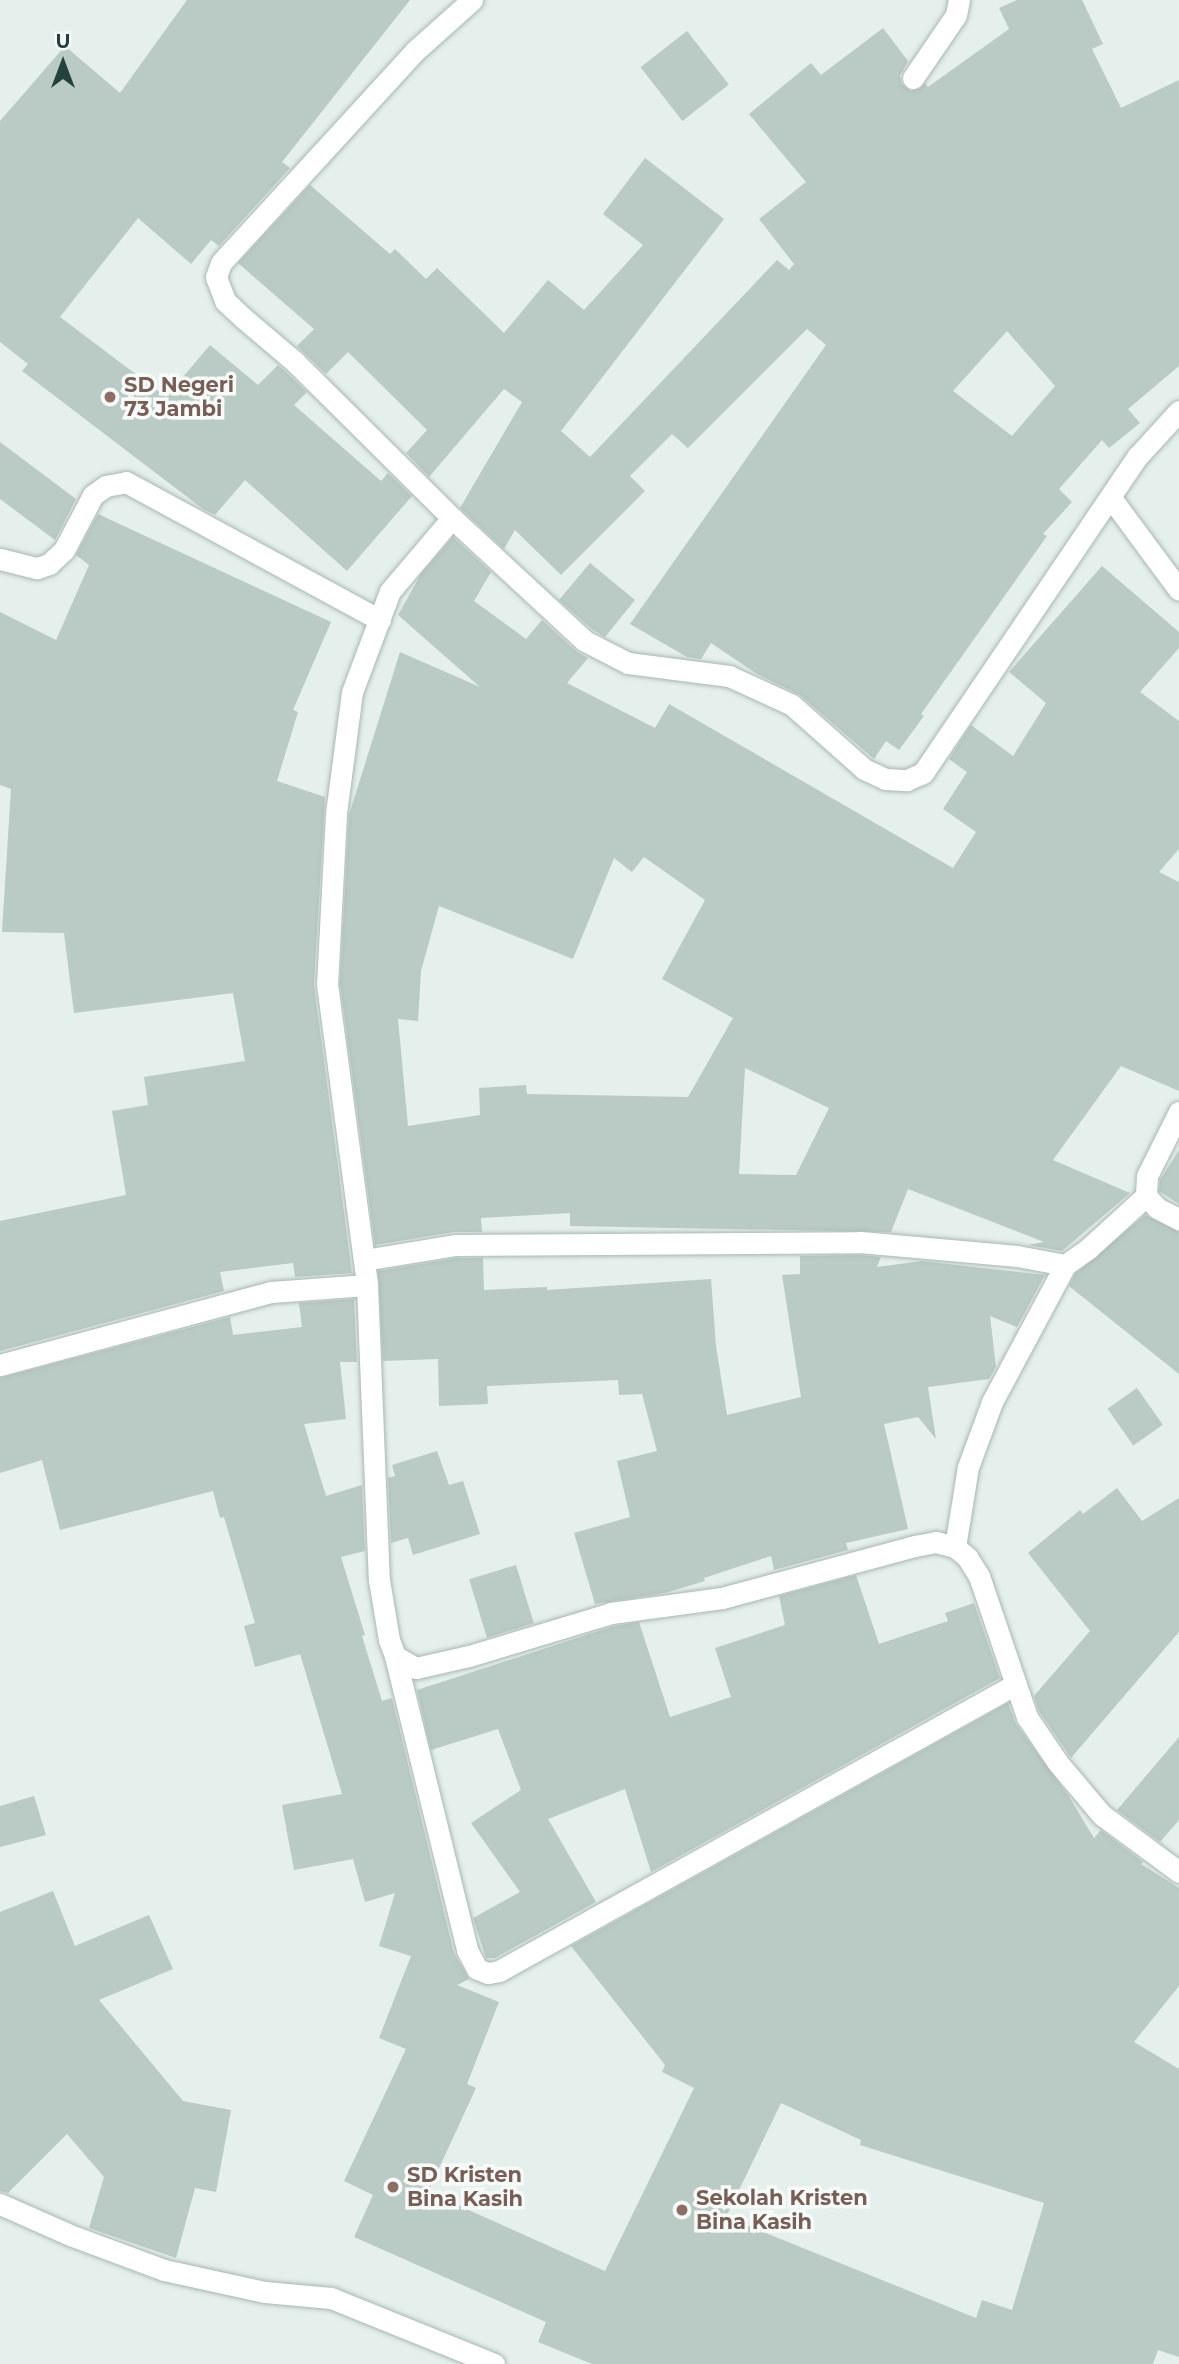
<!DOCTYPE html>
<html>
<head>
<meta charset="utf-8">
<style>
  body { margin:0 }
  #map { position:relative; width:1179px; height:2364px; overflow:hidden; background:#e5efeb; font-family:Montserrat,sans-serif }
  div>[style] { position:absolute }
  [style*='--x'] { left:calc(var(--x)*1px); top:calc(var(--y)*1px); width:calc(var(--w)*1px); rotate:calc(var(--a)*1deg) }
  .building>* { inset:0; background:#bacac4; transform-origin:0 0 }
  .roads { filter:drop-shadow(0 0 2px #a7b8b3) drop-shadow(0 0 2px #a7b8b3) }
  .minor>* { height:21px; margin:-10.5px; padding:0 10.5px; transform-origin:10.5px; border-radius:10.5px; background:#fff }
  .dots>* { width:19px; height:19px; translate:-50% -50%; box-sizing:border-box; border:4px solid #f6fbf9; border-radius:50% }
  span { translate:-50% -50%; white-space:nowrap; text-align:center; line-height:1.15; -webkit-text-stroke:7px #f6fbf9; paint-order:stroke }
  .education-label { font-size:21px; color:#785e54; font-weight:700 }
  .left { translate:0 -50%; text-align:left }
  .north { position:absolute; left:28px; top:28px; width:70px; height:70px; -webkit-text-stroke:5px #f6fbf9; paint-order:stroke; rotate:0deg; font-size:19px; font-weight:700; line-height:28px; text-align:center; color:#23423c }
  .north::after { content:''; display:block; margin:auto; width:24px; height:32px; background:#23423c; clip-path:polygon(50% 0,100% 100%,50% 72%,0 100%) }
</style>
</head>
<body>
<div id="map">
  <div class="building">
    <i style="clip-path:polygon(187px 0,410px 0,282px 162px,290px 168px,219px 246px,211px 240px,191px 264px,138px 218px,60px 317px,166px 397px,210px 345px,258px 385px,278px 365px,286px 372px,307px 392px,294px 405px,381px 481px,388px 473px,412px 496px,347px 571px,245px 480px,215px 515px,203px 509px,22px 371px,28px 364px,0 342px,0 121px,65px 46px,120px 93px)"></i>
    <i style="clip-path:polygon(evenodd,1017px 0,1082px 0,1103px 44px,1092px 49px,1121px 108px,1179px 80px,1179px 366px,1128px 409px,1140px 423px,1109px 448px,1102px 440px,1059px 489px,1072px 502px,1043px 534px,1047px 536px,921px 714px,924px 716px,899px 750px,886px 741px,874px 759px,800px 695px,757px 674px,711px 643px,701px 659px,687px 657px,630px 624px,826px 345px,807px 329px,688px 448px,672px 434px,630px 476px,645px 491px,561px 575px,515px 530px,504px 549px,460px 508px,522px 402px,504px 389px,429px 477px,406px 453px,427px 430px,348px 352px,326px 374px,297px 346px,314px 329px,238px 263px,310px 185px,390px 254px,395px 249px,426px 279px,437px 268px,504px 333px,548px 280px,584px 310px,643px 245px,603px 214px,645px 158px,724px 219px,561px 431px,590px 457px,777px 260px,789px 270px,794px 264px,759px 219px,806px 182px,749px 114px,811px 63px,821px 75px,883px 28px,908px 61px,900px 76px,902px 84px,911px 91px,919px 89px,925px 83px,928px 87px,1009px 29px,999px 8px,1017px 0,1007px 331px,1055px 386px,1012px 436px,953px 391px,1007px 331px)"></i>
    <i style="left:687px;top:31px;width:68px;height:59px;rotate:52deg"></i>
    <i style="clip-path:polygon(0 442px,76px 499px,55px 540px,0 499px)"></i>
    <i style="clip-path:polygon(98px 514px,331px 622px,293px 710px,298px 712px,277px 781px,325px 797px,314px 985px,352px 1273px,295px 1277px,293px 1263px,220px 1272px,224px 1291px,0 1351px,0 1221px,126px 1195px,112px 1111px,148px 1105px,144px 1077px,245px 1061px,233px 993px,74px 1013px,64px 933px,2px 932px,11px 789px,0 785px,0 612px,56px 640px,89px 565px,76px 555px)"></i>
    <i style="clip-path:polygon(evenodd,453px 537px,491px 572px,474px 601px,526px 639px,542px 620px,576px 651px,588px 658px,567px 683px,655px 728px,669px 704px,953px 868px,976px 832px,943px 809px,967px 772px,949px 759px,971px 725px,1013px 756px,1046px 703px,1009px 672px,1102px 566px,1179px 632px,1179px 648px,1140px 692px,1179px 721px,1179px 849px,1159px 872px,1179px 882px,1179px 1091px,1121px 1066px,1053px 1160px,1130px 1193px,1062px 1251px,1028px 1245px,1044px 1242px,908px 1189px,891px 1232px,570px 1226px,570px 1213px,481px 1218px,482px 1232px,454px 1232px,375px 1245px,340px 983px,349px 815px,400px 652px,480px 687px,398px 615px,421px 574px,453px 537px,644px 857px,705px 900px,662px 979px,733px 1018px,688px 1097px,527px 1094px,526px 1085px,479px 1088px,480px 1115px,408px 1126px,398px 1019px,418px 1021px,421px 971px,439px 906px,573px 959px,614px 858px,632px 872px,644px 857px,453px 537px,745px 1068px,829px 1108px,796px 1175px,739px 1174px,745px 1068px)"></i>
    <i style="clip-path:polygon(590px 563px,635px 600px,605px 637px,593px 630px,559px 600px)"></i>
    <i style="clip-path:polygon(1179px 1150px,1179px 1204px,1159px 1191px,1160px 1180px)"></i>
    <i style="clip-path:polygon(1145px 1215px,1179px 1232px,1179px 1374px,1069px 1286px,1075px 1274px)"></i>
    <i style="clip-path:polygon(859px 1255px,881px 1257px,877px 1267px,922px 1261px,1045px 1275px,1017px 1327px,990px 1316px,996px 1367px,989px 1379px,928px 1387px,936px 1439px,918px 1417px,884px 1424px,908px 1529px,846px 1543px,848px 1550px,774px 1570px,771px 1556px,704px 1578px,705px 1581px,665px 1593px,595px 1604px,574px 1533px,630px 1517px,617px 1461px,657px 1451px,642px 1394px,619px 1395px,618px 1380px,487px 1386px,488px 1404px,439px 1406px,438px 1359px,383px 1361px,378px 1271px,457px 1258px,483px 1258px,484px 1290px,547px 1287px,547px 1290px,711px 1279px,716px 1346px,727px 1415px,801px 1397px,782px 1275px,800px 1274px,800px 1256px)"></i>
    <i style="clip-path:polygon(evenodd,354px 1299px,357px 1362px,340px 1362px,346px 1419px,304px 1424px,326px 1496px,362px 1485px,365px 1551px,341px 1557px,365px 1635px,362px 1636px,382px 1701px,392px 1698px,454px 1953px,469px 1979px,457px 1985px,499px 2002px,467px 2084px,476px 2088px,428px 2192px,605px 2271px,694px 2088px,662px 2072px,665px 2065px,571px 1946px,1008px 1703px,1016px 1724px,1068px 1795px,1094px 1838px,1101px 1830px,1143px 1862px,1141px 1864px,1179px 1888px,1179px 1986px,1134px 2042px,1179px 2069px,1179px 2357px,1158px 2350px,1153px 2364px,592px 2364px,538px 2342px,546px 2322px,354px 2237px,373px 2195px,344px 2181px,406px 2049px,379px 2038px,411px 1956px,379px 1946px,395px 1893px,365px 1902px,353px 1859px,294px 1870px,282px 1805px,342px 1794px,300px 1654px,255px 1667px,244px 1626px,255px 1623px,224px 1517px,220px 1518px,213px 1491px,60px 1530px,42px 1460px,0 1473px,0 1378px,230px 1317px,233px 1335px,302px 1327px,299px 1303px,354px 1299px,781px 2103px,861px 2140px,860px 2145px,1044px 2203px,1012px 2310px,982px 2300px,976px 2318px,726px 2217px,781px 2103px)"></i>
    <i style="left:1137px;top:1388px;width:45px;height:36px;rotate:55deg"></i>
    <i style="clip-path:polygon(437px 1451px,449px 1485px,463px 1481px,480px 1534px,413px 1555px,408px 1538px,391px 1543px,388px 1478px,395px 1476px,392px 1465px)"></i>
    <i style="clip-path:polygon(1117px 1488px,1142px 1521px,1179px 1498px,1179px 1632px,1071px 1758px,1039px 1711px,1034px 1696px,1090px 1631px,1028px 1553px,1080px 1510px,1083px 1514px)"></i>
    <i style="left:516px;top:1565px;width:61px;height:49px;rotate:73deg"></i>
    <i style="clip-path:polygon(856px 1575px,879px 1644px,948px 1621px,945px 1613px,974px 1603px,1000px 1678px,651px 1872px,625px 1789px,548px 1819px,596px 1902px,495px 1958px,486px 1958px,473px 1918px,520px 1892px,471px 1823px,521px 1790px,498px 1729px,431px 1750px,417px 1690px,614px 1626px,639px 1622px,670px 1717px,731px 1697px,715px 1648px,785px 1625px,779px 1596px)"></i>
    <i style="clip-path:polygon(1179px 1737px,1179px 1820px,1160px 1842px,1117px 1810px)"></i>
    <i style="clip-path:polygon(34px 1796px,46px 1835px,0 1847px,0 1806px)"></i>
    <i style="clip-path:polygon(53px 1891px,75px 1946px,149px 1915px,173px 1969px,99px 2000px,183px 2101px,231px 2110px,216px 2192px,195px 2188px,176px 2258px,89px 2228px,104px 2177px,67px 2134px,8px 2193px,0 2191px,0 1912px)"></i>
  </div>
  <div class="roads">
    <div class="minor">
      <i style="--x:472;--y:0;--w:76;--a:138.2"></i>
      <i style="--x:415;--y:51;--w:287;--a:132.5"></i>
      <i style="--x:221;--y:263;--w:15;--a:110"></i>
      <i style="--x:216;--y:277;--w:26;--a:69"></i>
      <i style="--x:225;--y:301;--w:23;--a:43"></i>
      <i style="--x:242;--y:317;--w:70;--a:40.3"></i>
      <i style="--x:295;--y:362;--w:221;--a:44.8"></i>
      <i style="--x:452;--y:518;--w:181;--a:42.8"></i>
      <i style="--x:585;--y:641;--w:48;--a:27.1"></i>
      <i style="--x:628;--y:663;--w:102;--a:7.3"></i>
      <i style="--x:729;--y:676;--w:69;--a:24.7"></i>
      <i style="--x:792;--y:705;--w:96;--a:41.6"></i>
      <i style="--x:864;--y:769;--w:23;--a:25"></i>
      <i style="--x:885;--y:779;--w:22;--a:3"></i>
      <i style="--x:907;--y:780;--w:17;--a:-24"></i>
      <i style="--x:923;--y:773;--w:383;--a:-55.9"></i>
      <i style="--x:1138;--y:456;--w:61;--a:-47.7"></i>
      <i style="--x:913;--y:78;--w:76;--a:-55.7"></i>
      <i style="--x:956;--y:15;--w:15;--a:-79"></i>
      <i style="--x:1111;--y:498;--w:114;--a:53.5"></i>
      <i style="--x:452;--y:518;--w:96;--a:130.3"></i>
      <i style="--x:390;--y:591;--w:108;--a:110.6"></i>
      <i style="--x:352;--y:692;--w:123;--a:97.5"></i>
      <i style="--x:336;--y:814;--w:170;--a:93"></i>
      <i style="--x:327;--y:984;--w:304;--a:82.4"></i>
      <i style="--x:367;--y:1285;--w:295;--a:87.7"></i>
      <i style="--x:379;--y:1580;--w:61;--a:80.5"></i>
      <i style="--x:389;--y:1640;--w:17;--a:69"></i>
      <i style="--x:395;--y:1656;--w:24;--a:30"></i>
      <i style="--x:416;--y:1668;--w:54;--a:-12.8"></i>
      <i style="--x:469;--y:1656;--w:148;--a:-16.8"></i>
      <i style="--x:611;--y:1613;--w:112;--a:-7.7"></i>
      <i style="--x:722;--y:1598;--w:200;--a:-15.1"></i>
      <i style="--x:915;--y:1546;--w:21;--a:-11"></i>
      <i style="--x:936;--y:1542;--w:20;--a:15"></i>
      <i style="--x:955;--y:1547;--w:16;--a:40"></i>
      <i style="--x:967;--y:1557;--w:22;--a:58"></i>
      <i style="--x:979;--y:1576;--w:149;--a:71.2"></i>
      <i style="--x:1027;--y:1717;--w:55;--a:56"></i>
      <i style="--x:1058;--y:1763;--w:68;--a:49.8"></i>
      <i style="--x:1102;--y:1815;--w:96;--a:36.5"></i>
      <i style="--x:0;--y:559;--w:38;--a:14"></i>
      <i style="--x:37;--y:568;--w:13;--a:-18"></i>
      <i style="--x:49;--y:564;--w:21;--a:-43"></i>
      <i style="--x:64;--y:550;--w:62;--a:-62.2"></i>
      <i style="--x:93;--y:495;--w:16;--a:-35"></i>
      <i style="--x:106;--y:486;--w:20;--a:-11"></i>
      <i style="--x:126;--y:482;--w:289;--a:28.5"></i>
      <i style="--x:1179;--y:1112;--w:72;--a:116.6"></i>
      <i style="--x:1147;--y:1176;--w:20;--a:93"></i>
      <i style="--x:1146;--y:1196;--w:16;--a:47"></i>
      <i style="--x:1157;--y:1208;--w:25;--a:27"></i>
      <i style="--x:364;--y:1260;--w:93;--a:-9.3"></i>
      <i style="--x:456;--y:1245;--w:404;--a:-0.4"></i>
      <i style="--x:860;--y:1242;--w:158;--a:5.1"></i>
      <i style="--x:1017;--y:1256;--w:49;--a:10.6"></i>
      <i style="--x:1065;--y:1265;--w:29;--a:-35"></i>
      <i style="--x:1089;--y:1248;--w:77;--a:-42.4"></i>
      <i style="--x:0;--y:1365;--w:281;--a:-15.1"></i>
      <i style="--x:271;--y:1292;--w:96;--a:-4.2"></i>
      <i style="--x:955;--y:1547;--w:81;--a:-80.8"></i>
      <i style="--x:968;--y:1467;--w:69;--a:-69.7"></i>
      <i style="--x:992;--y:1402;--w:155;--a:-61.9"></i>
      <i style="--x:395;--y:1656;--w:303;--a:76.2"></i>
      <i style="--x:467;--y:1950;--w:21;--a:62"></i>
      <i style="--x:477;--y:1969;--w:12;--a:20"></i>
      <i style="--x:488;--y:1973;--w:11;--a:-10"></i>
      <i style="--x:499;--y:1971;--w:591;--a:-29.04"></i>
      <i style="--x:0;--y:2204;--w:77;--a:23.9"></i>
      <i style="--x:70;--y:2235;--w:100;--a:20.4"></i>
      <i style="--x:164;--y:2270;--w:103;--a:12.3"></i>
      <i style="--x:265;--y:2292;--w:66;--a:5.2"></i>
      <i style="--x:331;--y:2298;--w:176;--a:22"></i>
    </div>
  </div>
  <div class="dots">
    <i style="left:110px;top:397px;background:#8d6e63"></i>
    <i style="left:393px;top:2187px;background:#8d6e63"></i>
    <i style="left:682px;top:2210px;background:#8d6e63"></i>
  </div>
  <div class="education-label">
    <span class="left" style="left:124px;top:397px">SD Negeri<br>73 Jambi</span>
    <span class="left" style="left:407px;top:2187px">SD Kristen<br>Bina Kasih</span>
    <span class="left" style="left:696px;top:2210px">Sekolah Kristen<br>Bina Kasih</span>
  </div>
  <div class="north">U</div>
</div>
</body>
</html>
